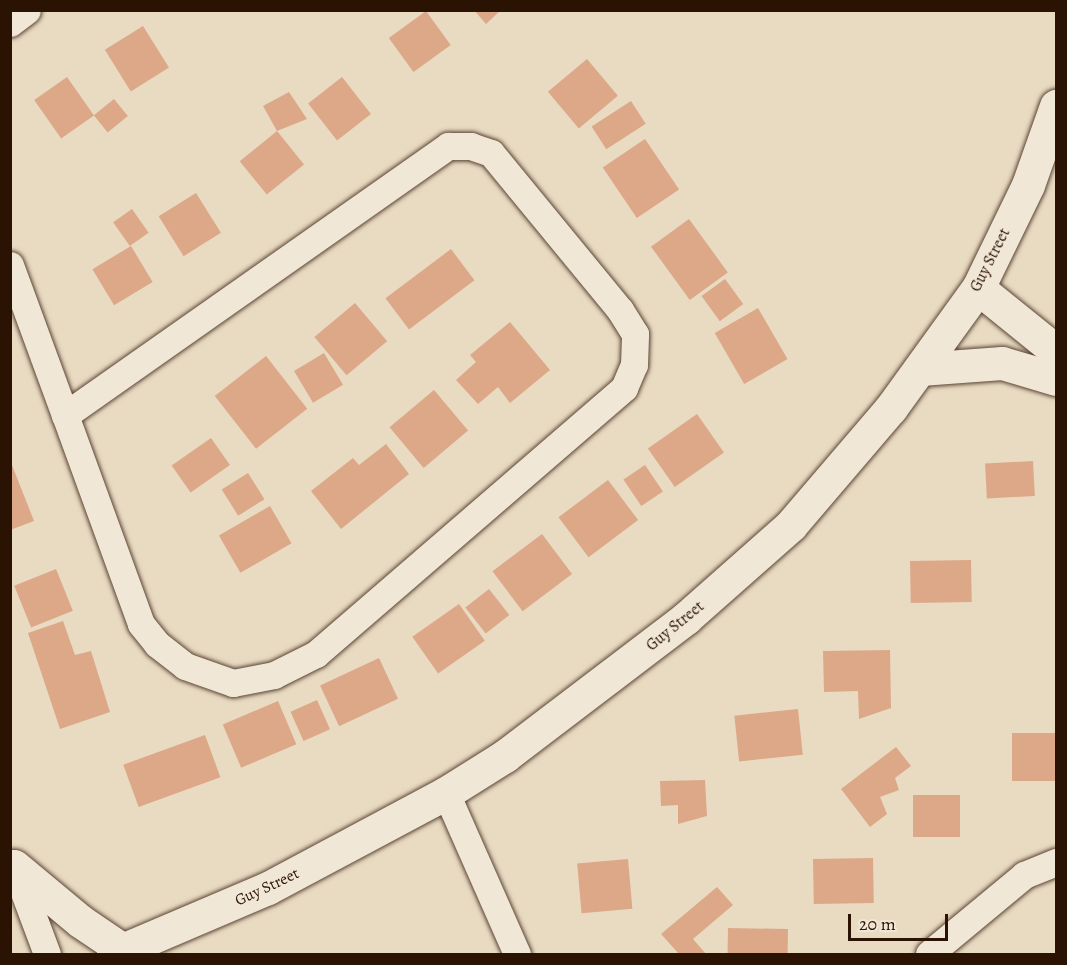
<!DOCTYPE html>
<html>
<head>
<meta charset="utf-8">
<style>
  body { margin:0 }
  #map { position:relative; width:1067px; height:965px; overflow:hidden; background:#e9dac2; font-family:Alegreya,serif }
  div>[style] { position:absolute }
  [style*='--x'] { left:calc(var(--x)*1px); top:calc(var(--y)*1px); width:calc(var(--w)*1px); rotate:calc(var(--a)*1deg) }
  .building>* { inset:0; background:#dca888; transform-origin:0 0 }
  .roads { filter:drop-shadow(0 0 2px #5a4533) drop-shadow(0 0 2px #5a4533) }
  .street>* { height:27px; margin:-13.5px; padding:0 13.5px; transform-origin:13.5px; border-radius:13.5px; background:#f1e7d7 }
  .secondary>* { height:33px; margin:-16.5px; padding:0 16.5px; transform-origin:16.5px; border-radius:16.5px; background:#f1e7d7 }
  span { translate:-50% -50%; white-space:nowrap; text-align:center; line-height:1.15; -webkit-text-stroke:4.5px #f1e7d7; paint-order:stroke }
  .street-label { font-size:16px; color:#2a1303 }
  .frame { position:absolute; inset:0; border:12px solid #2a1303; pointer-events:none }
  .scale { position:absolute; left:848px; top:914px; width:100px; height:27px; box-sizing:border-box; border:3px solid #2a1303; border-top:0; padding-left:8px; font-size:18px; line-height:21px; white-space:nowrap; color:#2a1303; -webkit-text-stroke:4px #f1e7d7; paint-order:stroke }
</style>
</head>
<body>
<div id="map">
  <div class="building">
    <i style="clip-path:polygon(474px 10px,501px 10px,486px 24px)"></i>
    <i style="left:426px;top:11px;width:42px;height:46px;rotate:54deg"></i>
    <i style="left:143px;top:26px;width:49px;height:45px;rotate:58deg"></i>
    <i style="left:587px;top:59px;width:48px;height:51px;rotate:50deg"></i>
    <i style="left:67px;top:77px;width:47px;height:40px;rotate:55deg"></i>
    <i style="left:342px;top:77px;width:47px;height:43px;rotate:52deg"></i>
    <i style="clip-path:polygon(289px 92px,307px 119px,277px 131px,263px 106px)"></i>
    <i style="left:114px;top:99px;width:22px;height:26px;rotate:51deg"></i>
    <i style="left:631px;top:101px;width:27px;height:47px;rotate:57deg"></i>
    <i style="left:277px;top:131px;width:43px;height:48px;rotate:51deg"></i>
    <i style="left:645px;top:139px;width:61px;height:51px;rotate:56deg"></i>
    <i style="left:196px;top:193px;width:47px;height:44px;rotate:58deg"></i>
    <i style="left:132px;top:209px;width:29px;height:23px;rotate:55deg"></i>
    <i style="left:689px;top:219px;width:66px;height:47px;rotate:54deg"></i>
    <i style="left:131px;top:246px;width:42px;height:45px;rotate:59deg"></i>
    <i style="left:451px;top:249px;width:39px;height:82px;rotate:53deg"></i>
    <i style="left:725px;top:279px;width:31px;height:29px;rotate:54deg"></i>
    <i style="left:355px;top:303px;width:50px;height:53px;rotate:50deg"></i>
    <i style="left:758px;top:308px;width:59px;height:50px;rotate:60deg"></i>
    <i style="clip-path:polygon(510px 322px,550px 370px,510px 403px,498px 387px,478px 404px,456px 380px,476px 362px,470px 355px)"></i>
    <i style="left:324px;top:353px;width:37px;height:35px;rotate:59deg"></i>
    <i style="left:266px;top:356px;width:67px;height:65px;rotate:52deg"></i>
    <i style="left:434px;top:390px;width:53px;height:58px;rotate:50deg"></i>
    <i style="left:697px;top:414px;width:47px;height:60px;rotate:55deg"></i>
    <i style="left:211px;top:438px;width:33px;height:48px;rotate:55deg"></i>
    <i style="clip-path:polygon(386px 444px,409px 474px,341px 529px,311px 491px,353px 458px,359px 465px)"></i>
    <i style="clip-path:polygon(10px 460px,34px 521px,10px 530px)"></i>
    <i style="left:1033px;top:461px;width:35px;height:48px;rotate:87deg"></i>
    <i style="left:645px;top:465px;width:32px;height:26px;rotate:56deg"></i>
    <i style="left:248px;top:473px;width:31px;height:31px;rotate:58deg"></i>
    <i style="left:608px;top:480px;width:50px;height:62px;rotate:53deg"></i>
    <i style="left:270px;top:506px;width:43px;height:59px;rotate:60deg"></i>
    <i style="left:542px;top:534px;width:50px;height:62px;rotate:53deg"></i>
    <i style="left:971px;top:560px;width:42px;height:61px;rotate:89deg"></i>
    <i style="left:56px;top:569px;width:45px;height:45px;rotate:68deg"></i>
    <i style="left:489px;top:589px;width:33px;height:30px;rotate:52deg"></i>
    <i style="left:459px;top:604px;width:45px;height:57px;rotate:55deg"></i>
    <i style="clip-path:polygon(63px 621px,75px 655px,91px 651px,110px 712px,60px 729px,28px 633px)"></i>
    <i style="clip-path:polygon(890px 650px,891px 708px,859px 719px,858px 691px,824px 692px,823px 651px)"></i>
    <i style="left:379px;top:658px;width:45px;height:65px;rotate:65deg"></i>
    <i style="left:317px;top:700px;width:32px;height:29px;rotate:66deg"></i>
    <i style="left:278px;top:701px;width:47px;height:60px;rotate:67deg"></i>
    <i style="left:798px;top:709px;width:46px;height:64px;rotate:84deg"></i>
    <i style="left:1056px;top:733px;width:48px;height:44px;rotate:90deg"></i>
    <i style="left:205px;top:735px;width:45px;height:87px;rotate:70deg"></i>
    <i style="clip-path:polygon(896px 747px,911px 766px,895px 778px,899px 790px,880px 797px,887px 814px,870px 827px,841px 789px)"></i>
    <i style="clip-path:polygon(705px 780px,707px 816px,678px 824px,678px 805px,661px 806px,660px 781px)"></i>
    <i style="left:913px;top:795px;width:47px;height:42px"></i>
    <i style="left:873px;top:858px;width:45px;height:60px;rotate:89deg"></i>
    <i style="left:628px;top:859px;width:50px;height:51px;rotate:85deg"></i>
    <i style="clip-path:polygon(717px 887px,733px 905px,693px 939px,706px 954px,679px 954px,661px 934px)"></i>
    <i style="left:728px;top:928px;width:60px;height:26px;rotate:1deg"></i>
  </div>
  <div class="roads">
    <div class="street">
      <i style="--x:10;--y:23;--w:21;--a:-37"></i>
      <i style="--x:10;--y:265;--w:160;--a:69.9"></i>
      <i style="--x:65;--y:415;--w:222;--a:70"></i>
      <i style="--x:141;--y:624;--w:26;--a:51"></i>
      <i style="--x:157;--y:644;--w:36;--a:38"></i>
      <i style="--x:185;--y:666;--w:51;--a:19.5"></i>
      <i style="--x:233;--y:683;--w:42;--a:-11"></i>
      <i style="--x:274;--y:675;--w:47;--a:-26.6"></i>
      <i style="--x:316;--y:654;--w:407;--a:-40.8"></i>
      <i style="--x:624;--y:388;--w:25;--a:-67"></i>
      <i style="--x:634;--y:365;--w:31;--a:-88"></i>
      <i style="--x:635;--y:334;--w:28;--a:-122"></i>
      <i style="--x:620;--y:310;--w:203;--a:-129.4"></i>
      <i style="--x:491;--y:153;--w:21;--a:-161"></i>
      <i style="--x:471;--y:146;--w:23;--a:180"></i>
      <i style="--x:448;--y:146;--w:468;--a:144.9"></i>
      <i style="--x:446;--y:793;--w:176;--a:66.2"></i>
      <i style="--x:13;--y:863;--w:97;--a:69.5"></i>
      <i style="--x:929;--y:954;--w:124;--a:-39.7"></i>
      <i style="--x:1024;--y:875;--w:35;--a:-22"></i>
    </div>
    <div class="secondary">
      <i style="--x:978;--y:288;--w:100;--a:38.9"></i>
      <i style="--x:920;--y:369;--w:82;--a:-4.2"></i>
      <i style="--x:1002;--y:363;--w:56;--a:16.5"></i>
      <i style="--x:14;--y:866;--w:86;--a:39.8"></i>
      <i style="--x:80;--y:921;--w:52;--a:34"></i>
      <i style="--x:113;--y:954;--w:168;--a:-23.1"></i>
      <i style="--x:268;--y:888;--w:202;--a:-28.1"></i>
      <i style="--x:446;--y:793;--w:70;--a:-32.1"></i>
      <i style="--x:505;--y:756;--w:228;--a:-37.3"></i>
      <i style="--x:686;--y:618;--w:140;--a:-41.5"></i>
      <i style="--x:791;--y:525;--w:154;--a:-49.5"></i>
      <i style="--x:891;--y:408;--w:148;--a:-54.1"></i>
      <i style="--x:978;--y:288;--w:114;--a:-64.1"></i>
      <i style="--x:1028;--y:185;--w:84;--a:-70.5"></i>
    </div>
  </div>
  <div class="street-label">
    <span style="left:990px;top:260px;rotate:-63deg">Guy Street</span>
    <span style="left:675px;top:626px;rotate:-39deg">Guy Street</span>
    <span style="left:267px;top:887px;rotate:-25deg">Guy Street</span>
  </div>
  <div class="frame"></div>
  <div class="scale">20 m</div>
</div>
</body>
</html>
